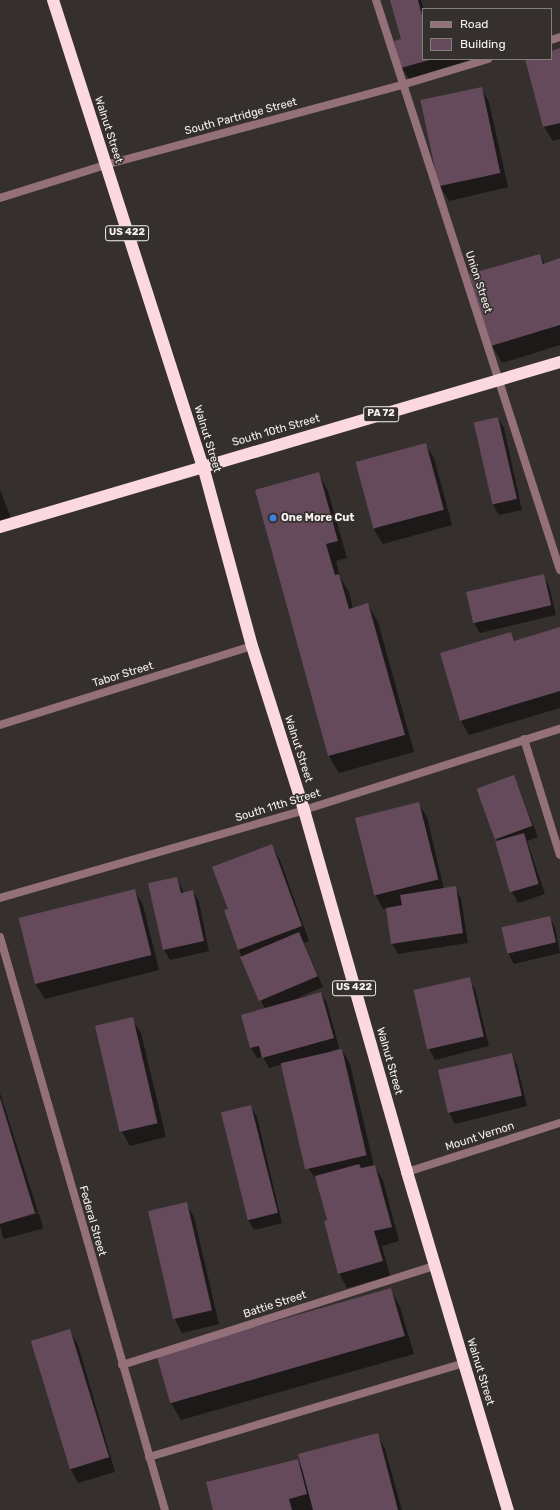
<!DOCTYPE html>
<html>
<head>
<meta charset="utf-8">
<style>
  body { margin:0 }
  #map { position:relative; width:560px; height:1510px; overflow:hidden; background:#35302d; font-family:Rubik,sans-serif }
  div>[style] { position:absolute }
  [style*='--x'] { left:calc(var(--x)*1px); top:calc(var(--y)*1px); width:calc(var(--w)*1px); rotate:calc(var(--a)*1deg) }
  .shadow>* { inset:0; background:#0007; transform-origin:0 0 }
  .building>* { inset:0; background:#644a5a; transform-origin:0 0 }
  .lane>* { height:8px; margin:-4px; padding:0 4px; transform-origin:4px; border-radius:4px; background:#94707a }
  .street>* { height:8px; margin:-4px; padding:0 4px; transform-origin:4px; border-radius:4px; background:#94707a }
  .highway>* { height:12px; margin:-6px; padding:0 6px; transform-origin:6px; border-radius:6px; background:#fcd8e1 }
  .dots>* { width:11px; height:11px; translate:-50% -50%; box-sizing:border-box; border:2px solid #35302d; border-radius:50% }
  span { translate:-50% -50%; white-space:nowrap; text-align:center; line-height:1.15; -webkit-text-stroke:3.5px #35302d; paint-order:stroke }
  .shield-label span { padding:1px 3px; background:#35302d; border:1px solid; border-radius:3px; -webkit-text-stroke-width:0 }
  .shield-label { font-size:10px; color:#f6f2f0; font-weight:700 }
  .street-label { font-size:11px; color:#f6f2f0 }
  .poi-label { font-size:11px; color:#f6f2f0; font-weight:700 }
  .left { translate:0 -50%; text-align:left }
  .legend { position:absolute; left:422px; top:8px; width:130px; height:52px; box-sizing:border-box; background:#35302d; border:1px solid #827e7b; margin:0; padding:5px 7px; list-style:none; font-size:12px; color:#f6f2f0 }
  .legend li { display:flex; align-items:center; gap:8px; height:20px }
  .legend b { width:20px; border:1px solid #827e7b }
</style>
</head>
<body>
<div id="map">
  <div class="shadow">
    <i style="clip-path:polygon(391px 0,421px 0,424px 9px,423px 59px,494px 59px,411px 82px,402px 68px,395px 42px,402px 40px)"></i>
    <i style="clip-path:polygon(560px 49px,560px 139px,553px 141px,544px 127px,526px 59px,551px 59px,551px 52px)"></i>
    <i style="clip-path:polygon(481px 88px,489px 102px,508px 187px,449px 201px,440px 186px)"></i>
    <i style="clip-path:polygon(540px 255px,545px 264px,560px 259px,560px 345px,502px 363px,492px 345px)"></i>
    <i style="clip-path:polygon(498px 418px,504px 428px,522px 510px,499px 515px,493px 505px)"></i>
    <i style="clip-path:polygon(425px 444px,434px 458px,452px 525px,383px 544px,374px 530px)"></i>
    <i style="clip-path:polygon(318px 473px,328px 491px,347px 558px,336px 561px,340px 577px,349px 592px,353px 609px,368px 605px,378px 622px,414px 752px,339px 773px,329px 756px,256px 491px)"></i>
    <i style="clip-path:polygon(0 490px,10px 515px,9px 530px,0 533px)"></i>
    <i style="clip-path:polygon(543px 575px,549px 586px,556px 615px,480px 633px,474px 623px)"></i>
    <i style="clip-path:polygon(560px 628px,560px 708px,469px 735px,461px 721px,441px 654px,511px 634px,515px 642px)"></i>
    <i style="clip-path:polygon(514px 776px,538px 837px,527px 841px,545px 894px,518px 903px,512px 892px,496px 840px)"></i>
    <i style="clip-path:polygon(418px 803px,427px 817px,444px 889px,455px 888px,461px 898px,468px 943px,398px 954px,392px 943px,387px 908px,383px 909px,375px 894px)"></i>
    <i style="clip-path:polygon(272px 846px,280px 860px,309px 941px,304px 943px,323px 987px,297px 998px,321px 993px,327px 1003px,339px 1048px,326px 1054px,342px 1050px,350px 1064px,374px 1166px,383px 1180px,399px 1241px,382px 1246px,390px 1276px,347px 1288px,339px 1273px,318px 1182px,308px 1168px,283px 1064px,269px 1068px,263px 1057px,257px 1058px,251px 1048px,242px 1016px,265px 1009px,242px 958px,225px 911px,229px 909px)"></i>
    <i style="clip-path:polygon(177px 878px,184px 893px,193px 891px,199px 902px,209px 951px,170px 960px,164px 950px)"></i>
    <i style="clip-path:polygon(134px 890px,143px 905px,159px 970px,45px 999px,36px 985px)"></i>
    <i style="clip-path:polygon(549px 917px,555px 927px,560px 953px,514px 964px,508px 953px)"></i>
    <i style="clip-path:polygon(469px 979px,475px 989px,489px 1046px,435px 1060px,429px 1049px)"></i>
    <i style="clip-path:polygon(132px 1019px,141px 1033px,166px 1137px,130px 1146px,122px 1132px)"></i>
    <i style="clip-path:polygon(512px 1054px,517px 1065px,527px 1106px,455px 1124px,449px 1113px)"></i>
    <i style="clip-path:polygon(0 1093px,38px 1212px,0 1223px)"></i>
    <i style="clip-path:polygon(251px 1107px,257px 1117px,282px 1223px,254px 1230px,248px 1220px)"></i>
    <i style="clip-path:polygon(186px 1203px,194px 1217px,219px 1324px,182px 1333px,174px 1318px)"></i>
    <i style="left:39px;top:1213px;width:16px;height:41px;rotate:75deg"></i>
    <i style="clip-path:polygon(390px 1289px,400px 1307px,414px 1354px,181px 1420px,171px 1403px,157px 1356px)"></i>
    <i style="clip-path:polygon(69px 1330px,78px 1345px,115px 1472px,78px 1483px,70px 1468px)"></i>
    <i style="clip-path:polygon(377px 1434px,385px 1449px,402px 1510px,214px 1510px,298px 1460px,303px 1470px)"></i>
  </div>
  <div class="building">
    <i style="clip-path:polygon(390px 0,418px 0,423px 19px,423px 59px,433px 59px,401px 68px,394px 41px,401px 39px)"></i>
    <i style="clip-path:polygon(560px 48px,560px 123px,543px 127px,525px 59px,551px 59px,551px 51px)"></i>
    <i style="left:482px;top:87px;width:88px;height:63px;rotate:78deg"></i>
    <i style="clip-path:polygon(540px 254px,543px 264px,560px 258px,560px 325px,491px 346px,469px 274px)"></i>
    <i style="left:498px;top:417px;width:84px;height:25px;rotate:77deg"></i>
    <i style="left:426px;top:443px;width:69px;height:73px;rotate:75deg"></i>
    <i style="clip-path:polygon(319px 472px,338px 541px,326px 544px,335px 575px,339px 574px,349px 609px,368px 603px,405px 735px,328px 756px,255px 490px)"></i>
    <i style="left:544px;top:574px;width:32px;height:80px;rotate:77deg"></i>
    <i style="clip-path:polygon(560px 627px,560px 691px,460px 721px,440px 653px,511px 632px,514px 641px)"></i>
    <i style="left:514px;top:775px;width:54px;height:40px;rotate:70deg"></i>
    <i style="left:419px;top:802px;width:80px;height:66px;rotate:76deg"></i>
    <i style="left:524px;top:833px;width:53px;height:30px;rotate:74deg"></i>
    <i style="clip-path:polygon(272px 844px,302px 926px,238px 950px,224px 910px,228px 909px,212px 867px)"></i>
    <i style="clip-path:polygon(177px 877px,181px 893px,193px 890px,204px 941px,163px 950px,148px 883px)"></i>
    <i style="clip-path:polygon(456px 886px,463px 933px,391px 944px,386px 908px,402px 905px,400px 895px)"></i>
    <i style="left:135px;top:889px;width:68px;height:120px;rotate:76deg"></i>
    <i style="left:550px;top:916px;width:27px;height:50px;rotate:77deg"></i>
    <i style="left:299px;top:932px;width:48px;height:64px;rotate:67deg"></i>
    <i style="left:470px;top:977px;width:61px;height:58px;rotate:77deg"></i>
    <i style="clip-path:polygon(321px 992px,334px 1038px,262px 1058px,259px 1046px,250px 1048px,241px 1015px)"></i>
    <i style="left:133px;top:1017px;width:109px;height:39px;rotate:77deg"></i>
    <i style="left:342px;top:1049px;width:109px;height:63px;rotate:77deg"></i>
    <i style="left:512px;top:1053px;width:44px;height:76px;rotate:77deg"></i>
    <i style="clip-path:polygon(0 1098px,35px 1213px,0 1224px)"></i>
    <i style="left:251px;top:1105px;width:111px;height:31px;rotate:76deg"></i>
    <i style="clip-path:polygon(359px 1164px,361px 1168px,375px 1165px,392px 1227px,374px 1231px,383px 1261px,338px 1274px,324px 1221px,327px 1220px,315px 1176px)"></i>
    <i style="left:187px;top:1202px;width:111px;height:40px;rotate:77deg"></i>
    <i style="left:391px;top:1288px;width:50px;height:244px;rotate:74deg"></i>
    <i style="left:70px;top:1329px;width:134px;height:41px;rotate:73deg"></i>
    <i style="clip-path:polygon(378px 1433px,398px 1510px,313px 1510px,298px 1454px)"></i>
    <i style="clip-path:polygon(298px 1459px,307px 1494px,289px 1499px,292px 1510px,213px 1510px,206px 1482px)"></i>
  </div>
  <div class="lane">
    <i style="--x:376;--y:0;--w:599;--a:72.11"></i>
    <i style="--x:551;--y:40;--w:9;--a:-18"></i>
    <i style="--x:0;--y:198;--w:110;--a:-17.4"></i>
    <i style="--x:105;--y:165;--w:308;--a:-15.1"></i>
    <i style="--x:402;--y:85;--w:90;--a:-16.8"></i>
    <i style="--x:0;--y:725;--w:264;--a:-17.4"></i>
    <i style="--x:524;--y:739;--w:121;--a:72.8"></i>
    <i style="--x:0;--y:937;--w:596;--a:73.94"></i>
    <i style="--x:122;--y:1365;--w:328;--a:-17.6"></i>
    <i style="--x:149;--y:1457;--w:329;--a:-16.6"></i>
  </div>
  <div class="street">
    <i style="--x:0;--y:898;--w:316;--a:-16.1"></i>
    <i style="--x:304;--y:810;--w:269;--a:-17.6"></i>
    <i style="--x:407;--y:1172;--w:161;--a:-17.8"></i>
  </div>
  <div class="highway">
    <i style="--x:53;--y:0;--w:490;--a:72.2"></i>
    <i style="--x:203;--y:466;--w:187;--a:74.8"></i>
    <i style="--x:252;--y:646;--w:172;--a:72.4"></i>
    <i style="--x:304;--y:810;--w:376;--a:74.1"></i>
    <i style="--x:407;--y:1172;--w:353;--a:73.4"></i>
    <i style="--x:0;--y:527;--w:584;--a:-16.42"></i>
  </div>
  <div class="dots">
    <i style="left:273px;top:518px;background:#3f7fe0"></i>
  </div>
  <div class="shield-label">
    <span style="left:127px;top:233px">US 422</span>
    <span style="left:381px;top:414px">PA 72</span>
    <span style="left:354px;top:988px">US 422</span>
  </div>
  <div class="street-label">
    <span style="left:241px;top:117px;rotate:-15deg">South Partridge Street</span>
    <span style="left:108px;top:130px;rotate:72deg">Walnut Street</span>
    <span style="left:478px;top:282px;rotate:72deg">Union Street</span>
    <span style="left:276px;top:431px;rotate:-16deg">South 10th Street</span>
    <span style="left:207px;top:439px;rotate:73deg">Walnut Street</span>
    <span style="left:123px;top:675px;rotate:-17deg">Tabor Street</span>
    <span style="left:298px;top:749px;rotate:72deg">Walnut Street</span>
    <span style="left:278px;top:806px;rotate:-17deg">South 11th Street</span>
    <span style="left:389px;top:1061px;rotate:74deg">Walnut Street</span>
    <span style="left:480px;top:1137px;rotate:-18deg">Mount Vernon</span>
    <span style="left:92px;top:1221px;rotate:74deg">Federal Street</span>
    <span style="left:275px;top:1305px;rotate:-18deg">Battie Street</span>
    <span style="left:480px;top:1372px;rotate:73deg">Walnut Street</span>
  </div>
  <div class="poi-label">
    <span class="left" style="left:281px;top:518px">One More Cut</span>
  </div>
  <ul class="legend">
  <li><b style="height:5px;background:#94707a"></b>Road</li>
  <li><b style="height:11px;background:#644a5a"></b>Building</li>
  </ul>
</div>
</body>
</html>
